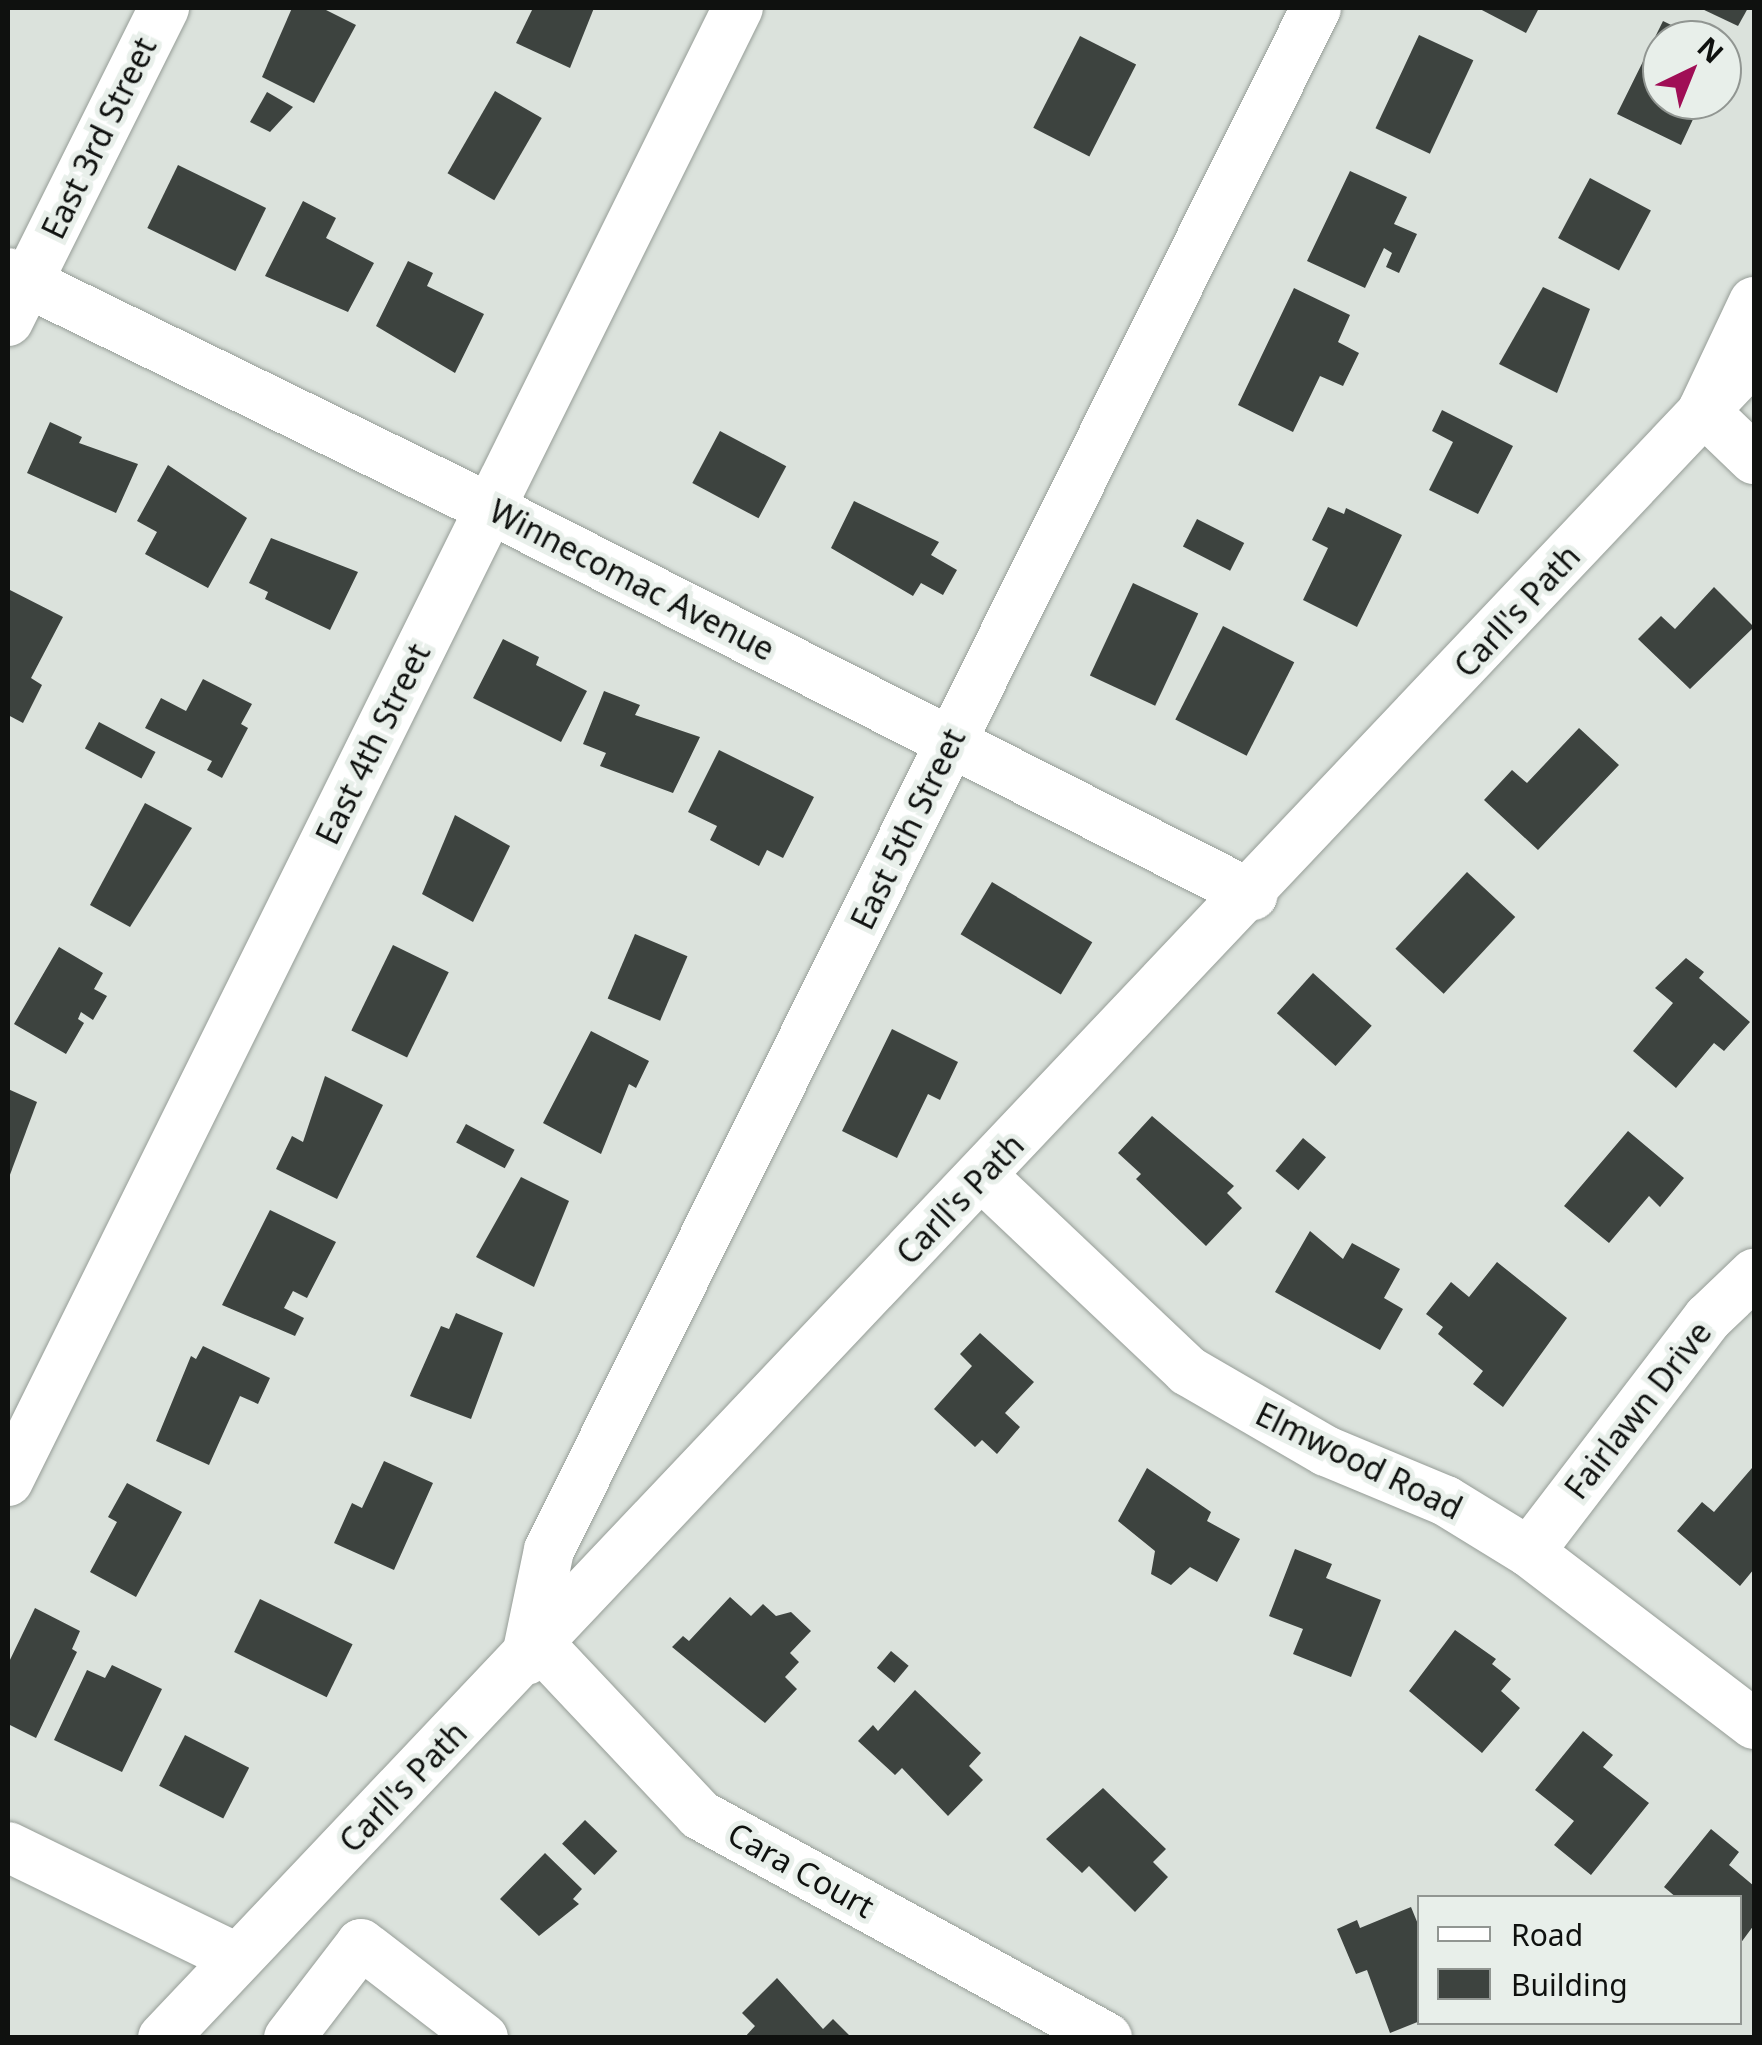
<!DOCTYPE html>
<html>
<head>
<meta charset="utf-8">
<style>
  body { margin:0 }
  #map { position:relative; width:1762px; height:2045px; overflow:hidden; background:#dbe2dc; font-family:"Noto Sans",sans-serif }
  div>[style] { position:absolute }
  [style*='--x'] { left:calc(var(--x)*1px); top:calc(var(--y)*1px); width:calc(var(--w)*1px); rotate:calc(var(--a)*1deg) }
  .building>* { inset:0; background:#3d433f; transform-origin:0 0 }
  .roads { filter:drop-shadow(0 0 2px #969d97) drop-shadow(0 0 2px #969d97) }
  .minor>* { height:50px; margin:-25px; padding:0 25px; transform-origin:25px; border-radius:25px; background:#fff }
  span { translate:-50% -50%; white-space:nowrap; text-align:center; line-height:1.15; -webkit-text-stroke:10px #e8efea; paint-order:stroke }
  .street-label { font-size:32px; color:#0f110f }
  .frame { position:absolute; inset:0; border:10px solid #0f110f; pointer-events:none }
  .legend { position:absolute; left:1417px; top:1895px; width:325px; height:130px; box-sizing:border-box; background:#e8efea; border:2px solid #919692; margin:0; padding:12px 18px; list-style:none; font-size:30px; color:#0f110f }
  .legend li { display:flex; align-items:center; gap:20px; height:50px }
  .legend b { width:50px; border:2px solid #919692 }
  .north { position:absolute; left:1642px; top:20px; width:100px; height:100px; box-sizing:border-box; background:#e8efea; border:2px solid #919692; border-radius:50%; rotate:43deg; font-size:28px; font-weight:700; line-height:40px; text-align:center; color:#0f110f }
  .north::after { content:''; display:block; margin:auto; width:35px; height:45px; background:#a00e56; clip-path:polygon(50% 0,100% 100%,50% 72%,0 100%) }
</style>
</head>
<body>
<div id="map">
  <div class="building">
    <i style="clip-path:polygon(292px 8px,322px 8px,356px 25px,314px 103px,262px 77px)"></i>
    <i style="clip-path:polygon(533px 8px,594px 8px,570px 68px,516px 43px)"></i>
    <i style="clip-path:polygon(1478px 8px,1539px 8px,1526px 33px)"></i>
    <i style="clip-path:polygon(1700px 8px,1748px 8px,1738px 26px)"></i>
    <i style="clip-path:polygon(1663px 21px,1702px 40px,1662px 40px,1662px 100px,1702px 100px,1681px 145px,1617px 114px)"></i>
    <i style="left:1419px;top:35px;width:60px;height:103px;rotate:25deg"></i>
    <i style="left:1080px;top:36px;width:63px;height:103px;rotate:27deg"></i>
    <i style="left:495px;top:91px;width:54px;height:95px;rotate:30deg"></i>
    <i style="clip-path:polygon(267px 92px,293px 107px,270px 132px,250px 122px)"></i>
    <i style="left:178px;top:165px;width:98px;height:70px;rotate:26deg"></i>
    <i style="clip-path:polygon(1350px 171px,1407px 197px,1394px 224px,1417px 234px,1399px 273px,1386px 267px,1392px 253px,1384px 248px,1365px 288px,1307px 261px)"></i>
    <i style="left:1590px;top:178px;width:69px;height:68px;rotate:28deg"></i>
    <i style="clip-path:polygon(303px 201px,336px 218px,326px 238px,374px 263px,348px 312px,265px 276px)"></i>
    <i style="clip-path:polygon(408px 261px,433px 273px,427px 286px,484px 314px,455px 373px,376px 326px)"></i>
    <i style="clip-path:polygon(1543px 287px,1590px 309px,1557px 393px,1499px 364px)"></i>
    <i style="clip-path:polygon(1294px 288px,1350px 315px,1338px 342px,1359px 353px,1343px 386px,1320px 376px,1293px 432px,1238px 405px)"></i>
    <i style="clip-path:polygon(1442px 410px,1513px 446px,1478px 514px,1429px 490px,1453px 442px,1432px 431px)"></i>
    <i style="clip-path:polygon(50px 422px,82px 437px,79px 443px,138px 464px,116px 513px,27px 473px)"></i>
    <i style="left:720px;top:431px;width:75px;height:59px;rotate:28deg"></i>
    <i style="clip-path:polygon(168px 465px,247px 518px,208px 588px,145px 554px,157px 532px,137px 521px)"></i>
    <i style="clip-path:polygon(854px 501px,939px 542px,931px 555px,957px 570px,943px 595px,921px 583px,913px 596px,831px 548px)"></i>
    <i style="clip-path:polygon(1328px 507px,1344px 514px,1346px 508px,1402px 535px,1357px 627px,1303px 600px,1328px 548px,1312px 540px)"></i>
    <i style="left:1197px;top:519px;width:53px;height:31px;rotate:27deg"></i>
    <i style="clip-path:polygon(271px 538px,358px 572px,330px 630px,265px 599px,268px 592px,249px 583px)"></i>
    <i style="left:1133px;top:583px;width:72px;height:102px;rotate:25deg"></i>
    <i style="clip-path:polygon(1714px 587px,1754px 627px,1690px 689px,1638px 639px,1661px 616px,1675px 629px)"></i>
    <i style="clip-path:polygon(8px 589px,63px 617px,31px 678px,42px 685px,23px 723px,8px 715px)"></i>
    <i style="left:1223px;top:626px;width:80px;height:105px;rotate:27deg"></i>
    <i style="clip-path:polygon(503px 639px,539px 657px,536px 665px,587px 691px,561px 742px,473px 698px)"></i>
    <i style="clip-path:polygon(203px 679px,252px 704px,241px 724px,248px 728px,222px 778px,207px 770px,212px 761px,145px 728px,161px 698px,186px 711px)"></i>
    <i style="clip-path:polygon(604px 691px,640px 705px,635px 715px,700px 737px,673px 793px,600px 766px,606px 753px,583px 744px)"></i>
    <i style="left:99px;top:722px;width:64px;height:30px;rotate:28deg"></i>
    <i style="clip-path:polygon(1579px 728px,1619px 765px,1538px 850px,1484px 800px,1512px 770px,1527px 783px)"></i>
    <i style="clip-path:polygon(719px 750px,814px 797px,783px 858px,767px 850px,759px 866px,710px 840px,717px 826px,688px 812px)"></i>
    <i style="clip-path:polygon(145px 803px,192px 828px,130px 927px,90px 905px)"></i>
    <i style="clip-path:polygon(455px 815px,510px 846px,473px 922px,422px 894px)"></i>
    <i style="left:1467px;top:872px;width:66px;height:105px;rotate:43deg"></i>
    <i style="left:992px;top:882px;width:117px;height:61px;rotate:31deg"></i>
    <i style="left:635px;top:934px;width:57px;height:70px;rotate:23deg"></i>
    <i style="left:393px;top:945px;width:62px;height:95px;rotate:26deg"></i>
    <i style="clip-path:polygon(59px 947px,103px 973px,94px 989px,107px 996px,93px 1020px,81px 1012px,78px 1019px,84px 1023px,66px 1054px,14px 1024px)"></i>
    <i style="clip-path:polygon(1686px 958px,1704px 972px,1699px 978px,1750px 1022px,1724px 1051px,1714px 1043px,1676px 1088px,1633px 1051px,1673px 1003px,1655px 988px)"></i>
    <i style="left:1313px;top:973px;width:79px;height:54px;rotate:42deg"></i>
    <i style="clip-path:polygon(892px 1029px,958px 1062px,940px 1100px,928px 1094px,897px 1158px,842px 1131px)"></i>
    <i style="clip-path:polygon(591px 1031px,649px 1061px,636px 1088px,629px 1084px,601px 1154px,543px 1123px)"></i>
    <i style="clip-path:polygon(325px 1076px,383px 1105px,337px 1199px,276px 1169px,292px 1136px,303px 1142px)"></i>
    <i style="clip-path:polygon(8px 1089px,37px 1102px,8px 1180px)"></i>
    <i style="clip-path:polygon(1152px 1116px,1234px 1186px,1227px 1193px,1242px 1208px,1206px 1246px,1136px 1179px,1141px 1174px,1118px 1153px)"></i>
    <i style="left:466px;top:1124px;width:55px;height:21px;rotate:28deg"></i>
    <i style="clip-path:polygon(1628px 1131px,1684px 1178px,1660px 1207px,1649px 1196px,1609px 1243px,1564px 1206px)"></i>
    <i style="left:1303px;top:1138px;width:30px;height:43px;rotate:40deg"></i>
    <i style="clip-path:polygon(521px 1177px,569px 1201px,534px 1287px,476px 1257px)"></i>
    <i style="clip-path:polygon(270px 1210px,336px 1242px,307px 1298px,293px 1291px,284px 1308px,304px 1318px,295px 1336px,222px 1305px)"></i>
    <i style="clip-path:polygon(1310px 1231px,1343px 1259px,1352px 1243px,1400px 1269px,1384px 1298px,1403px 1309px,1380px 1350px,1275px 1292px)"></i>
    <i style="clip-path:polygon(1497px 1262px,1567px 1318px,1503px 1407px,1473px 1384px,1483px 1371px,1438px 1334px,1443px 1327px,1426px 1314px,1451px 1282px,1469px 1297px)"></i>
    <i style="clip-path:polygon(456px 1313px,503px 1333px,471px 1419px,410px 1396px,441px 1326px,449px 1329px)"></i>
    <i style="clip-path:polygon(980px 1333px,1034px 1382px,1005px 1413px,1020px 1427px,997px 1454px,982px 1440px,975px 1447px,934px 1409px,972px 1366px,960px 1354px)"></i>
    <i style="clip-path:polygon(203px 1346px,270px 1378px,258px 1404px,240px 1396px,209px 1465px,156px 1441px,191px 1356px,196px 1359px)"></i>
    <i style="clip-path:polygon(384px 1461px,433px 1483px,394px 1570px,334px 1543px,352px 1503px,362px 1508px)"></i>
    <i style="clip-path:polygon(1147px 1468px,1211px 1512px,1207px 1521px,1240px 1539px,1217px 1582px,1190px 1567px,1171px 1585px,1151px 1574px,1155px 1551px,1118px 1521px)"></i>
    <i style="clip-path:polygon(1752px 1468px,1754px 1569px,1740px 1586px,1677px 1531px,1702px 1502px,1714px 1512px)"></i>
    <i style="clip-path:polygon(127px 1483px,182px 1512px,136px 1597px,90px 1572px,117px 1522px,108px 1517px)"></i>
    <i style="clip-path:polygon(1295px 1549px,1332px 1564px,1326px 1578px,1381px 1600px,1351px 1677px,1293px 1654px,1303px 1629px,1269px 1616px)"></i>
    <i style="clip-path:polygon(730px 1597px,751px 1616px,763px 1604px,776px 1616px,791px 1612px,811px 1631px,790px 1653px,799px 1662px,785px 1677px,797px 1689px,765px 1723px,672px 1647px,683px 1636px,689px 1641px)"></i>
    <i style="left:260px;top:1599px;width:103px;height:59px;rotate:26deg"></i>
    <i style="clip-path:polygon(35px 1608px,80px 1631px,72px 1649px,77px 1652px,36px 1738px,8px 1724px,8px 1664px)"></i>
    <i style="clip-path:polygon(1455px 1630px,1496px 1659px,1492px 1664px,1511px 1679px,1501px 1691px,1520px 1708px,1482px 1753px,1409px 1691px)"></i>
    <i style="left:891px;top:1651px;width:23px;height:22px;rotate:40deg"></i>
    <i style="clip-path:polygon(112px 1665px,162px 1689px,122px 1772px,54px 1740px,87px 1670px,105px 1678px)"></i>
    <i style="clip-path:polygon(915px 1690px,981px 1753px,969px 1766px,983px 1780px,948px 1816px,902px 1768px,895px 1775px,858px 1741px,873px 1725px,878px 1731px)"></i>
    <i style="clip-path:polygon(1583px 1731px,1613px 1755px,1603px 1767px,1649px 1803px,1591px 1875px,1554px 1845px,1574px 1821px,1535px 1790px)"></i>
    <i style="left:185px;top:1735px;width:72px;height:57px;rotate:27deg"></i>
    <i style="clip-path:polygon(1103px 1788px,1166px 1849px,1153px 1862px,1168px 1877px,1135px 1912px,1089px 1866px,1082px 1873px,1046px 1839px)"></i>
    <i style="left:585px;top:1820px;width:45px;height:33px;rotate:44deg"></i>
    <i style="clip-path:polygon(1711px 1829px,1739px 1852px,1729px 1865px,1754px 1886px,1754px 1925px,1740px 1944px,1740px 1898px,1677px 1898px,1664px 1887px)"></i>
    <i style="clip-path:polygon(545px 1853px,582px 1889px,573px 1899px,579px 1904px,539px 1936px,500px 1899px)"></i>
    <i style="clip-path:polygon(1411px 1907px,1420px 1929px,1420px 2021px,1390px 2033px,1367px 1970px,1356px 1974px,1337px 1929px,1357px 1920px,1360px 1928px)"></i>
    <i style="clip-path:polygon(777px 1978px,823px 2029px,833px 2019px,852px 2038px,744px 2038px,755px 2026px,742px 2013px)"></i>
  </div>
  <div class="roads">
    <div class="minor">
      <i style="--x:8;--y:273;--w:535;--a:26.04"></i>
      <i style="--x:489;--y:508;--w:856;--a:26.89"></i>
      <i style="--x:1754;--y:302;--w:119;--a:115.3"></i>
      <i style="--x:1703;--y:410;--w:71;--a:43.9"></i>
      <i style="--x:8;--y:321;--w:350;--a:-63.5"></i>
      <i style="--x:982;--y:1176;--w:284;--a:43.4"></i>
      <i style="--x:1188;--y:1371;--w:160;--a:30.1"></i>
      <i style="--x:1326;--y:1451;--w:130;--a:22.6"></i>
      <i style="--x:1446;--y:1501;--w:97;--a:31.6"></i>
      <i style="--x:1529;--y:1552;--w:283;--a:37.4"></i>
      <i style="--x:8;--y:1481;--w:1644;--a:-63.64"></i>
      <i style="--x:1529;--y:1552;--w:295;--a:-52.6"></i>
      <i style="--x:1708;--y:1318;--w:64;--a:-43.7"></i>
      <i style="--x:540;--y:1645;--w:233;--a:46.7"></i>
      <i style="--x:700;--y:1815;--w:464;--a:28.7"></i>
      <i style="--x:526;--y:1660;--w:112;--a:-78.2"></i>
      <i style="--x:549;--y:1550;--w:1722;--a:-63.55"></i>
      <i style="--x:8;--y:1847;--w:254;--a:25.9"></i>
      <i style="--x:163;--y:2038;--w:2314;--a:-46.56"></i>
      <i style="--x:289;--y:2038;--w:118;--a:-52.5"></i>
      <i style="--x:361;--y:1944;--w:154;--a:37.6"></i>
    </div>
  </div>
  <div class="street-label">
    <span style="left:99px;top:138px;rotate:-64deg">East 3rd Street</span>
    <span style="left:632px;top:580px;rotate:27deg">Winnecomac Avenue</span>
    <span style="left:1517px;top:611px;rotate:-47deg">Carll's Path</span>
    <span style="left:373px;top:744px;rotate:-64deg">East 4th Street</span>
    <span style="left:908px;top:829px;rotate:-64deg">East 5th Street</span>
    <span style="left:960px;top:1199px;rotate:-46deg">Carll's Path</span>
    <span style="left:1638px;top:1410px;rotate:-52deg">Fairlawn Drive</span>
    <span style="left:1359px;top:1461px;rotate:26deg">Elmwood Road</span>
    <span style="left:403px;top:1787px;rotate:-46deg">Carll's Path</span>
    <span style="left:801px;top:1870px;rotate:29deg">Cara Court</span>
  </div>
  <div class="frame"></div>
  <ul class="legend">
  <li><b style="height:12px;background:#fff"></b>Road</li>
  <li><b style="height:28px;background:#3d433f"></b>Building</li>
  </ul>
  <div class="north">N</div>
</div>
</body>
</html>
